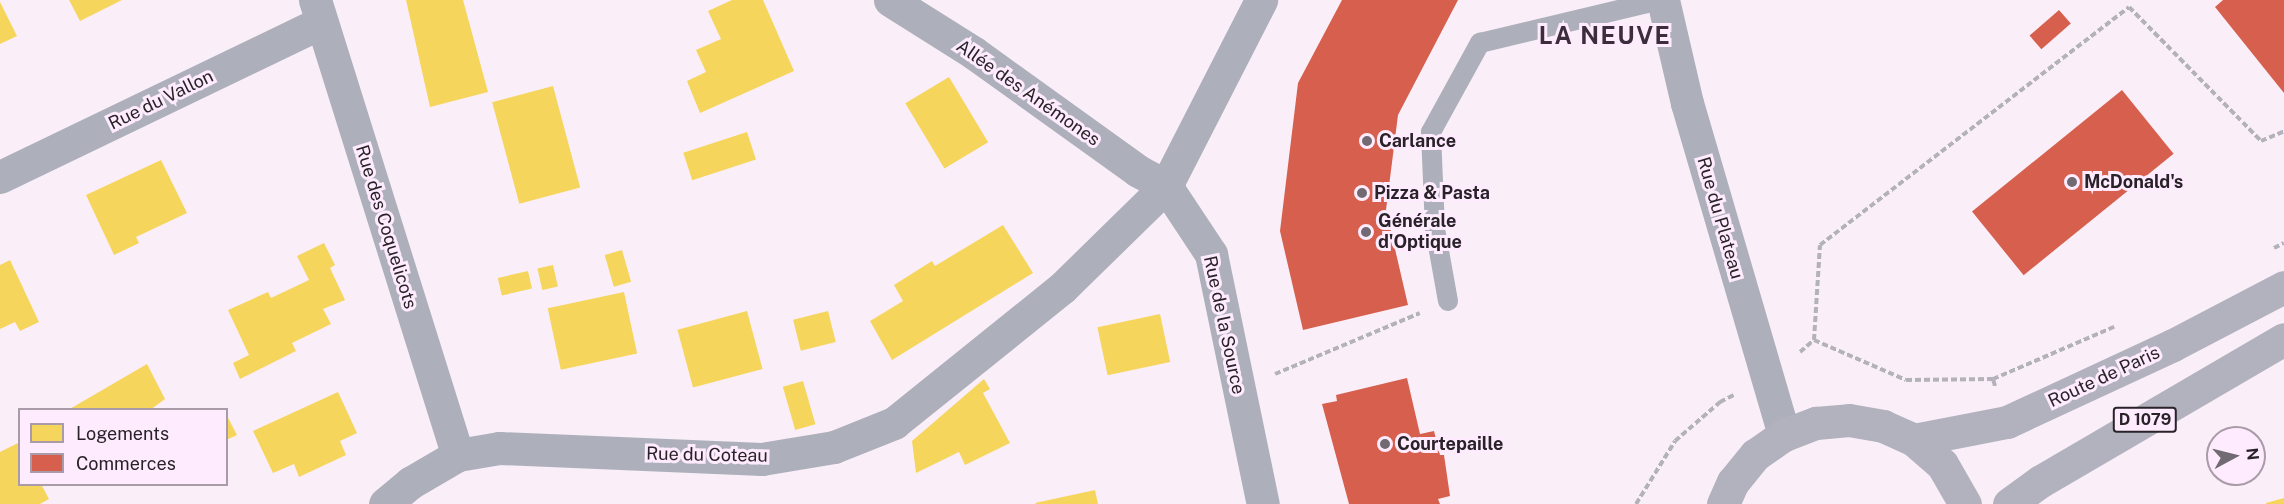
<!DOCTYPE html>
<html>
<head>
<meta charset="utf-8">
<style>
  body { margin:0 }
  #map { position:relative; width:2284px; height:504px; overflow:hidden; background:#faeff9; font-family:"Public Sans",sans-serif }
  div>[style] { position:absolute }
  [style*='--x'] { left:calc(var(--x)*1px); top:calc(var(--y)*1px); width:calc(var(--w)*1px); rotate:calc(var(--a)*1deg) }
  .homes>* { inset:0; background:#f6d55c; transform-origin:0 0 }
  .shops>* { inset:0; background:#d6604d; transform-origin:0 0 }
  .path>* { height:4px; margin-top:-2px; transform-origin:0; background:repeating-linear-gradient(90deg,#b3b1b9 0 6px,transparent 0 9px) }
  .service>* { height:20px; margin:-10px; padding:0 10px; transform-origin:10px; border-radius:10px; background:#adb0bb }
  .minor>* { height:33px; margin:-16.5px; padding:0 16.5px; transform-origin:16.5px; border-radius:16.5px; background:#adb0bb }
  .primary>* { height:33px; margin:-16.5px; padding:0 16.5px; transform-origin:16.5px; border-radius:16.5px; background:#b2b2be }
  .dots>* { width:16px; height:16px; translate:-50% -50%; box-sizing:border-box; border:3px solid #feebfd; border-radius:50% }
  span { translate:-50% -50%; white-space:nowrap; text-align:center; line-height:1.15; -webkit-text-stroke:6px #feebfd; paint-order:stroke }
  .shield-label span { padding:2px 4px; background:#feebfd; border:2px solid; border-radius:4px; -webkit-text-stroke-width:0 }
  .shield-label { font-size:16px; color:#292329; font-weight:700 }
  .street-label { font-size:18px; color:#292329 }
  .poi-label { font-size:18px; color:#292329; font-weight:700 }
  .left { translate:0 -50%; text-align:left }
  .district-label { font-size:24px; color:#3b2d3b; font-weight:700; letter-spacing:1.5px }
  .legend { position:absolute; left:18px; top:408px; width:210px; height:78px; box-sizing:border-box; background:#feebfd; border:2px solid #a99ba8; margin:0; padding:8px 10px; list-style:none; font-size:18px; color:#292329 }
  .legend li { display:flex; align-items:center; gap:12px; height:30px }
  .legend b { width:30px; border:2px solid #a99ba8 }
  .north { position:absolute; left:2206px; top:426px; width:60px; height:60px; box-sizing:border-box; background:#feebfd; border:2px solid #a99ba8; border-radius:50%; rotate:83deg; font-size:16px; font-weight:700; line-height:24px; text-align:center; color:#292329 }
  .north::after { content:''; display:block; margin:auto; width:21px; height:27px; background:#726a72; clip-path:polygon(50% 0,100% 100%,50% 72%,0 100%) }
</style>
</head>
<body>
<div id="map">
  <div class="homes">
    <i style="clip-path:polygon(69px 0,122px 0,80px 21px)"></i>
    <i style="clip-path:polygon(406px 0,463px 0,488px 92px,430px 107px)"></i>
    <i style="clip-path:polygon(732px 0,763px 0,794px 71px,700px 113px,687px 81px,706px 72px,696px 50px,721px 39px,708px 11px)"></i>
    <i style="clip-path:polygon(0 2px,17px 36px,0 44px)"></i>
    <i style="left:949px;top:77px;width:76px;height:51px;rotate:59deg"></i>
    <i style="left:553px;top:86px;width:105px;height:63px;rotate:75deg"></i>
    <i style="left:747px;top:132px;width:29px;height:67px;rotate:72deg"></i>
    <i style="clip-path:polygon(161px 160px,187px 213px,136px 237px,139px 243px,114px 255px,86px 195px)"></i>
    <i style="clip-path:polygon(1003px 225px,1033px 273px,892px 360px,870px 321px,903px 301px,894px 285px,932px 261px,935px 266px)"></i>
    <i style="clip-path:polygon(324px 243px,335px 265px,330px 268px,345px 300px,323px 309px,331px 324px,292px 343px,296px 351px,240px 379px,233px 363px,249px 355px,228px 310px,268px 292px,271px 298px,309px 280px,297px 256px)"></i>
    <i style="left:622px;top:250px;width:33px;height:18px;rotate:74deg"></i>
    <i style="clip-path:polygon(10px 260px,39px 322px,20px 331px,15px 322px,0 329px,0 265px)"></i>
    <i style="left:553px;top:265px;width:22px;height:16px;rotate:77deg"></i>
    <i style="left:528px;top:271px;width:18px;height:31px;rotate:77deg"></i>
    <i style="left:624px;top:292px;width:63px;height:78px;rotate:78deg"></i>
    <i style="left:747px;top:311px;width:60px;height:72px;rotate:75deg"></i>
    <i style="left:828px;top:311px;width:32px;height:36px;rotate:76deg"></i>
    <i style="left:1160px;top:314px;width:49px;height:64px;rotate:78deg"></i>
    <i style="clip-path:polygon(147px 364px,165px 399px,150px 410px,68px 410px)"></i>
    <i style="clip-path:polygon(984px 379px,990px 389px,983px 393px,1010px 443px,965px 465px,959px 452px,916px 473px,912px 441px)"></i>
    <i style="left:803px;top:381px;width:45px;height:21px;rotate:74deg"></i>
    <i style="clip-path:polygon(338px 392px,357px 433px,340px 441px,346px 455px,299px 477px,294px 464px,273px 473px,253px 431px)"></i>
    <i style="clip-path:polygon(226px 414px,237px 435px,226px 440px)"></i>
    <i style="clip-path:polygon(20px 442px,20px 484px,41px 484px,49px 499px,40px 504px,0 504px,0 452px)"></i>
    <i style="clip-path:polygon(1095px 490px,1098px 504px,1036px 504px,1035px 503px)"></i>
    <i style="clip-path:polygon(2284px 498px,2284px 504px,2266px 504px,2266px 503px)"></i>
  </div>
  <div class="shops">
    <i style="clip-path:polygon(1342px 0,1458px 0,1398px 115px,1386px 210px,1408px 305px,1303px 330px,1280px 231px,1298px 83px)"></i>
    <i style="clip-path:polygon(2223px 0,2284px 0,2284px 93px,2215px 7px)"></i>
    <i style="left:2059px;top:10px;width:18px;height:39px;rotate:49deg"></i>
    <i style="left:2122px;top:90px;width:82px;height:193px;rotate:51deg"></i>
    <i style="clip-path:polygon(1407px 378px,1420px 434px,1434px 431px,1440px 455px,1444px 455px,1450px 496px,1438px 499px,1440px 504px,1349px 504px,1322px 404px,1337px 401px,1336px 395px)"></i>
  </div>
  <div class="path">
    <i style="--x:2274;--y:248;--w:11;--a:-27"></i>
    <i style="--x:1814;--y:340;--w:100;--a:23.5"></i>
    <i style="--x:1906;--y:380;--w:87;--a:-0.7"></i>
    <i style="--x:1800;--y:352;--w:18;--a:-41"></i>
    <i style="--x:1814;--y:340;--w:95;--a:-86.4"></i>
    <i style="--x:1820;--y:245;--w:390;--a:-37.6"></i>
    <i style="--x:2129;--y:7;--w:188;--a:45.4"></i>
    <i style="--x:2261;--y:141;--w:25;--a:-23"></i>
    <i style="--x:1275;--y:374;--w:157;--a:-22.8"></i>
    <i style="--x:1995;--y:386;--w:7;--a:-106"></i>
    <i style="--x:1993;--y:379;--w:132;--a:-23.3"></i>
    <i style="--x:1636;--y:504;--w:74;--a:-58.2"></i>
    <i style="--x:1675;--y:441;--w:60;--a:-40.9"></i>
    <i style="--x:1720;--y:402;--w:16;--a:-27"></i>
  </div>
  <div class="service">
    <i style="--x:1448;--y:301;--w:73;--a:-100.2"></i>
    <i style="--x:1435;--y:229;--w:97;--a:-92.4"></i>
    <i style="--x:1431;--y:132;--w:102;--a:-61.2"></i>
    <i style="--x:1480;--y:43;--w:185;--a:-13.4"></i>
  </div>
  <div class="minor">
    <i style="--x:315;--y:0;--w:477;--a:72.6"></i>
    <i style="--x:890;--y:0;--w:99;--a:32.2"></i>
    <i style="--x:974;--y:53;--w:202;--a:35.7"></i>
    <i style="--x:1138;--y:171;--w:32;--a:28"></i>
    <i style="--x:1166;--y:186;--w:82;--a:56.5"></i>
    <i style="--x:1211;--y:254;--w:255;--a:78.3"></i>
    <i style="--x:1663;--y:0;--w:106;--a:76.9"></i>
    <i style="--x:1687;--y:103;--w:346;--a:73.7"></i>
    <i style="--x:0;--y:177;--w:357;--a:-25.7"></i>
    <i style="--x:385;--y:504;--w:33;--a:-40"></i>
    <i style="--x:410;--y:483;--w:56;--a:-30.3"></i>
    <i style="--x:458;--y:455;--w:42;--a:-9.7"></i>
    <i style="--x:499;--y:448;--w:263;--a:2.4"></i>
    <i style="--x:762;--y:459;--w:73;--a:-9.5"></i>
    <i style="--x:834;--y:447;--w:65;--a:-21.8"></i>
    <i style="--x:894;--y:423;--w:216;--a:-38.8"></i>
    <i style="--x:1062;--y:288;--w:146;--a:-44.4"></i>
    <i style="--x:1166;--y:186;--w:209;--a:-62.9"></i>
  </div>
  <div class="primary">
    <i style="--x:1914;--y:440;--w:95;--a:-11"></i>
    <i style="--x:2007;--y:422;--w:183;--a:-24.9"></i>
    <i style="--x:2173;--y:345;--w:125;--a:-27.6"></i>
    <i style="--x:1723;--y:504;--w:24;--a:-66"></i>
    <i style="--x:1733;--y:482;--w:35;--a:-51"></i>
    <i style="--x:1755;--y:455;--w:35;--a:-35"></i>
    <i style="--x:1784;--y:435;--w:34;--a:-21"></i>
    <i style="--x:1816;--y:423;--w:33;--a:-5"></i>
    <i style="--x:1849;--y:420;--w:35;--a:10"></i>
    <i style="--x:1883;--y:426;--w:34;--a:24"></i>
    <i style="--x:1914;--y:440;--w:37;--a:41"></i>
    <i style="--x:1942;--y:464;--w:46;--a:60.1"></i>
    <i style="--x:2009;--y:504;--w:39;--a:-36"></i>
    <i style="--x:2041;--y:481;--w:281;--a:-30.3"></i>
  </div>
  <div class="dots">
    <i style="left:1367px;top:141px;background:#726a72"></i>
    <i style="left:2072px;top:182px;background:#726a72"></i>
    <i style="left:1362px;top:193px;background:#726a72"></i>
    <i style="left:1366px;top:232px;background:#726a72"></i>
    <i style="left:1385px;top:444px;background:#726a72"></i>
  </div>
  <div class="shield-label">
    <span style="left:2145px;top:420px">D 1079</span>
  </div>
  <div class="street-label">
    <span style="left:1028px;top:93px;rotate:35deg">Allée des Anémones</span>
    <span style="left:161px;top:100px;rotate:-26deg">Rue du Vallon</span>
    <span style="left:1720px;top:218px;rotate:74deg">Rue du Plateau</span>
    <span style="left:386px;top:227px;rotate:73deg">Rue des Coquelicots</span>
    <span style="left:1224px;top:325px;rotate:78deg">Rue de la Source</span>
    <span style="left:2104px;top:377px;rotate:-25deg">Route de Paris</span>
    <span style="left:707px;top:455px;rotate:1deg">Rue du Coteau</span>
  </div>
  <div class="poi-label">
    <span class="left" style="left:1379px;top:141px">Carlance</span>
    <span class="left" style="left:2084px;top:182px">McDonald's</span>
    <span class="left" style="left:1374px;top:193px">Pizza &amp; Pasta</span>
    <span class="left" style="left:1378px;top:232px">Générale<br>d'Optique</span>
    <span class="left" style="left:1397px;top:444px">Courtepaille</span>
  </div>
  <div class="district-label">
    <span style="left:1605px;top:36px">LA NEUVE</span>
  </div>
  <ul class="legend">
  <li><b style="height:16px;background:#f6d55c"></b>Logements</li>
  <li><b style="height:16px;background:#d6604d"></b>Commerces</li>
  </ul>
  <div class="north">N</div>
</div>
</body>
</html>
